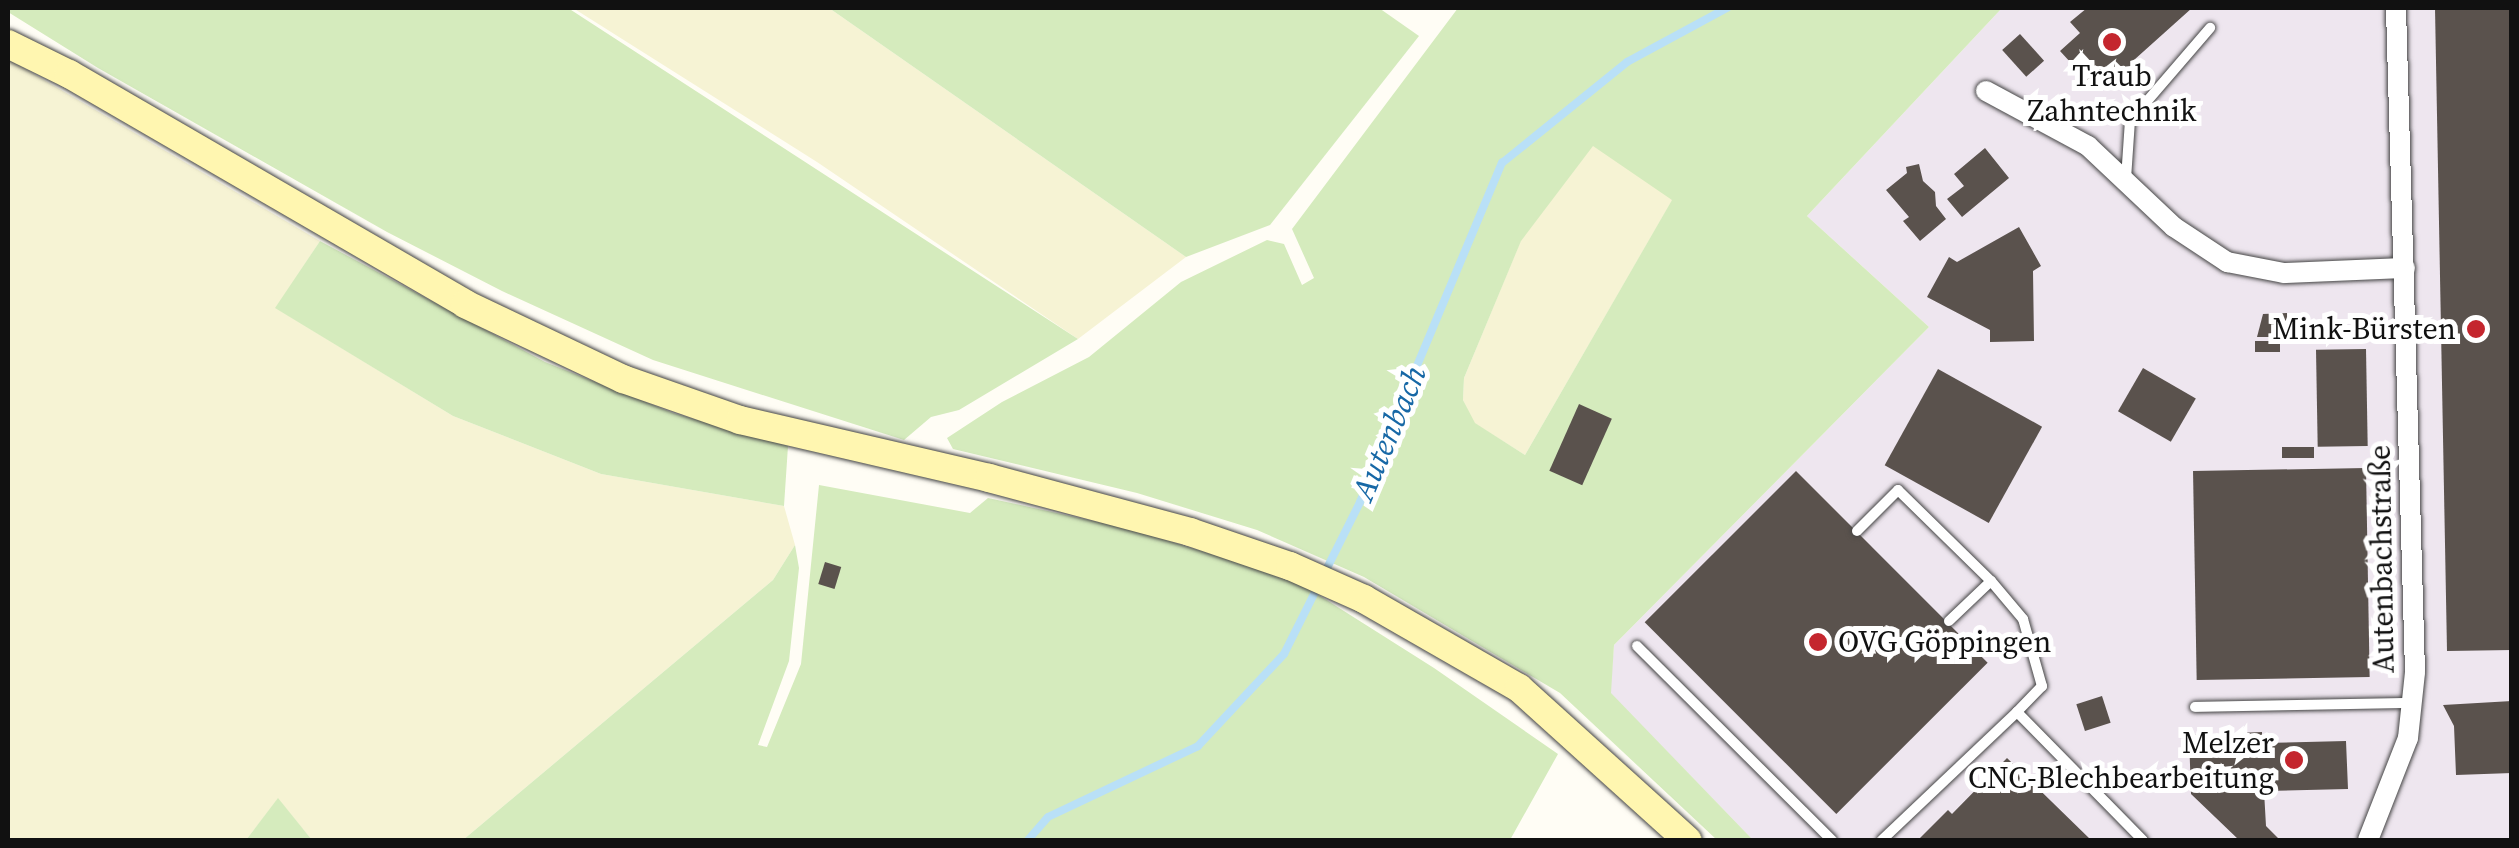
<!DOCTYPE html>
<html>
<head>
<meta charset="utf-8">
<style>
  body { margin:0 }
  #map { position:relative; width:2519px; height:848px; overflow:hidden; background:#fffdf5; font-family:"Source Serif 4",serif }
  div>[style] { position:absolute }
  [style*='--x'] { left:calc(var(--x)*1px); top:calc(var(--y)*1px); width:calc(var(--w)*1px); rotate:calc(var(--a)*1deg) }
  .industrial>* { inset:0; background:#eee6ef }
  .farmland>* { inset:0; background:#f6f3d4 }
  .green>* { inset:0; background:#d5ebbd }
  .stream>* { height:8px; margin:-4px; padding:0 4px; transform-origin:4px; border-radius:4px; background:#b9e0f7 }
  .building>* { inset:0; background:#5a524d; transform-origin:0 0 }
  .roads { filter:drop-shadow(0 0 2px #444) drop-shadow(0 0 2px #444) }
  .lane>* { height:10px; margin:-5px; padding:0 5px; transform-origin:5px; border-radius:5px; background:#fff }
  .street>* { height:20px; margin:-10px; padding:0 10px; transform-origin:10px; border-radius:10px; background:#fff }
  .secondary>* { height:28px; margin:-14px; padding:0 14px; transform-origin:14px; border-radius:14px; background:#fff6b0 }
  .dots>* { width:28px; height:28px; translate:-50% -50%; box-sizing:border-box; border:5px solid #fff; border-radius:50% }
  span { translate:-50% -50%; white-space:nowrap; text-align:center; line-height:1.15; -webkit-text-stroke:10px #fff; paint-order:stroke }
  .poi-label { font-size:30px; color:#111 }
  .right { translate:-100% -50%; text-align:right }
  .left { translate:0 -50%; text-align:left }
  .street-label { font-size:30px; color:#111 }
  .water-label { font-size:32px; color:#1768a6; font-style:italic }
  .frame { position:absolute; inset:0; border:10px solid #111; pointer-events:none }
</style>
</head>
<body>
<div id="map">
  <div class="industrial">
    <i style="clip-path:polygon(2002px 8px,2511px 8px,2511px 840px,1753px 840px,1610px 693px,1614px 645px,1929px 327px,1807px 216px)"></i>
  </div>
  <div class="farmland">
    <i style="clip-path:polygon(573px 8px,829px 8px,1186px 257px,1078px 339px,817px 162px)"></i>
    <i style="clip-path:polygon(8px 59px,320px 241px,276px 308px,453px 416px,601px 474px,784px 506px,795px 545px,773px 580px,463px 840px,312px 840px,278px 799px,246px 840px,8px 840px)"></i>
    <i style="clip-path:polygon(1593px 145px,1673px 199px,1525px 455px,1474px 423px,1463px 400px,1464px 378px,1521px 240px)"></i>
  </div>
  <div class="green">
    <i style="clip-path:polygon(8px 8px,568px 8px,1078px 339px,959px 410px,931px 417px,904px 440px,653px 360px,502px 291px,387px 232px,98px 68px,8px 12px)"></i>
    <i style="clip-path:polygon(829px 8px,1379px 8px,1419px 36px,1270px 225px,1186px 257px)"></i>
    <i style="clip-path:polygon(evenodd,1458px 8px,2002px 8px,1807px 216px,1929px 327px,1614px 645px,1611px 693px,1753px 840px,1717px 840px,1560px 693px,1364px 577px,1257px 530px,1137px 493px,953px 449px,947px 438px,1002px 402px,1089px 357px,1181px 282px,1267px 240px,1284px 244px,1302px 285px,1314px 278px,1292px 229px,1458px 8px,1593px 146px,1672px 200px,1525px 455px,1475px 423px,1463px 400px,1464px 378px,1521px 241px,1593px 146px)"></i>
    <i style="clip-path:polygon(320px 241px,545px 362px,673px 413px,788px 446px,784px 506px,601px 474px,453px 416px,275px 308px)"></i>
    <i style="clip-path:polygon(819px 485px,970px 513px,988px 498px,1130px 529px,1240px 563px,1306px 587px,1434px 668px,1558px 754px,1510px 840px,463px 840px,773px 580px,795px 545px,799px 568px,789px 661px,758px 745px,767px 747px,801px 664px)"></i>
    <i style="clip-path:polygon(278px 798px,312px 840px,246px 840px)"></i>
  </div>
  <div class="stream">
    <i style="--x:1028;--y:840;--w:30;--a:-49"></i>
    <i style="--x:1048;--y:817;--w:166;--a:-25.3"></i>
    <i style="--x:1198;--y:746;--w:126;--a:-46.9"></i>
    <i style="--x:1284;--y:654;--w:170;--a:-63.4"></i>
    <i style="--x:1360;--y:502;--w:368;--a:-67.3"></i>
    <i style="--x:1502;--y:163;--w:161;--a:-38.9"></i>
    <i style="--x:1627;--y:62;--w:114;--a:-28.4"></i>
  </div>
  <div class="building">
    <i style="clip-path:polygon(2087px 8px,2192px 8px,2134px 60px,2146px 73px,2130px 88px,2114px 70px,2094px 88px,2060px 51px,2080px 33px,2070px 22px)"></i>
    <i style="clip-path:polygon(2435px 8px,2512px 8px,2512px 650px,2447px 651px)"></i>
    <i style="left:2020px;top:34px;width:36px;height:24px;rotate:48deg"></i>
    <i style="clip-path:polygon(1985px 148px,2009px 178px,1962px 217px,1947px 199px,1964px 186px,1954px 174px)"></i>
    <i style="clip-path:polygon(1919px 164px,1923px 181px,1935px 192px,1936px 206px,1946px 219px,1920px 241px,1903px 221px,1909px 217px,1886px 190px,1907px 173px,1906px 167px)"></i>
    <i style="clip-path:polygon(2019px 227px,2041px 266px,2033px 271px,2034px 341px,1990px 342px,1990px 330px,1927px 297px,1949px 257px,1957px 262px)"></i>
    <i style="clip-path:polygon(2287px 313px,2287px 337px,2257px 337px,2263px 314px)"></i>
    <i style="left:2255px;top:341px;width:25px;height:11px"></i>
    <i style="left:2366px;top:349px;width:97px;height:50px;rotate:89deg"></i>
    <i style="left:2143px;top:368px;width:61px;height:50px;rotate:30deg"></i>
    <i style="left:1938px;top:369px;width:119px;height:110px;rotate:29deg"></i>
    <i style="left:1579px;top:404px;width:36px;height:73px;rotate:24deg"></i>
    <i style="left:2314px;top:447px;width:11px;height:32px;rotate:90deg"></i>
    <i style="left:2366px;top:468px;width:209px;height:173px;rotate:89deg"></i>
    <i style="left:1796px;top:471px;width:271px;height:214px;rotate:45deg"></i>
    <i style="left:825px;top:562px;width:17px;height:23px;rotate:17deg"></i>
    <i style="left:2102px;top:696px;width:28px;height:27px;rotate:72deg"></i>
    <i style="clip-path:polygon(2512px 701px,2512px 773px,2456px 775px,2454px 726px,2443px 705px)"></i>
    <i style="clip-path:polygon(2262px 732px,2262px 743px,2346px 741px,2348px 789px,2264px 791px,2266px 826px,2280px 840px,2239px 840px,2191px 794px,2189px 735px)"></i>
    <i style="clip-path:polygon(2007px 758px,2091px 840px,1918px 840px,1948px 810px,1952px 814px)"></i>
  </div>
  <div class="roads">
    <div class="lane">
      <i style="--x:2126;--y:179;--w:58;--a:-86.1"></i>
      <i style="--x:2130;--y:121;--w:123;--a:-49.3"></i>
      <i style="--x:1857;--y:531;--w:58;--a:-45"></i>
      <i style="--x:1898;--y:490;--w:130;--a:44.4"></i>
      <i style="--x:1991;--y:581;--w:50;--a:49.9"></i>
      <i style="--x:2023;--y:619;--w:70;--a:74.2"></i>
      <i style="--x:2042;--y:686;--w:36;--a:134"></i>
      <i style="--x:2017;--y:712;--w:180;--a:45.5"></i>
      <i style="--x:1949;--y:621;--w:58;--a:-43.6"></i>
      <i style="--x:1637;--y:646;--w:275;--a:44.9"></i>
      <i style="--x:2195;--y:707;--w:217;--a:-1.1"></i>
      <i style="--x:1882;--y:840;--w:186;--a:-43.5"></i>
    </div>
    <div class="street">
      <i style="--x:1986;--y:91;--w:116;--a:28.3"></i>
      <i style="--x:2088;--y:146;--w:118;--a:43.3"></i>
      <i style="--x:2174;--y:227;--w:64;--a:33.4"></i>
      <i style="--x:2227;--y:262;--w:58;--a:10.9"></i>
      <i style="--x:2284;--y:273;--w:121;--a:-2.4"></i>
      <i style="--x:2368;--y:840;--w:110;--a:-68.6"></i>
      <i style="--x:2408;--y:738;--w:66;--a:-83.9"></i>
      <i style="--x:2415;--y:672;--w:664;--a:-91.64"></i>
    </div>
    <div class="secondary">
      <i style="--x:8;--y:44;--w:68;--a:26.2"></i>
      <i style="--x:69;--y:74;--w:458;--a:30.1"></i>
      <i style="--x:465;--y:304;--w:175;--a:25.4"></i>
      <i style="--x:623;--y:379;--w:124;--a:19.3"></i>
      <i style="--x:740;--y:420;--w:256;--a:13.1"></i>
      <i style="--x:989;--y:478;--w:208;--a:15"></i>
      <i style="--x:1190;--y:532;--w:106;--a:18.8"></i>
      <i style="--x:1290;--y:566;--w:81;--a:24"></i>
      <i style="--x:1364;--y:599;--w:179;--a:29.9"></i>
      <i style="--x:1519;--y:688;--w:227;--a:42.1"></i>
    </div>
  </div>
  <div class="dots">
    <i style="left:2112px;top:42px;background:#c4262e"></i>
    <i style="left:2476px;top:329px;background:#c4262e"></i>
    <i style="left:1818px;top:642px;background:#c4262e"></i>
    <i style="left:2294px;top:760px;background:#c4262e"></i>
  </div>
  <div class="poi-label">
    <span style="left:2112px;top:93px">Traub<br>Zahntechnik</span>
    <span class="right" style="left:2456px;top:329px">Mink-Bürsten</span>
    <span class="left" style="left:1838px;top:642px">OVG Göppingen</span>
    <span class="right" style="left:2274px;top:760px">Melzer<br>CNC-Blechbearbeitung</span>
  </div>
  <div class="street-label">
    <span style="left:2382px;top:559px;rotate:-91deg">Autenbachstraße</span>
  </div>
  <div class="water-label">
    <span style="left:1389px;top:433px;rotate:-67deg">Autenbach</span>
  </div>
  <div class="frame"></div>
</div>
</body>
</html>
